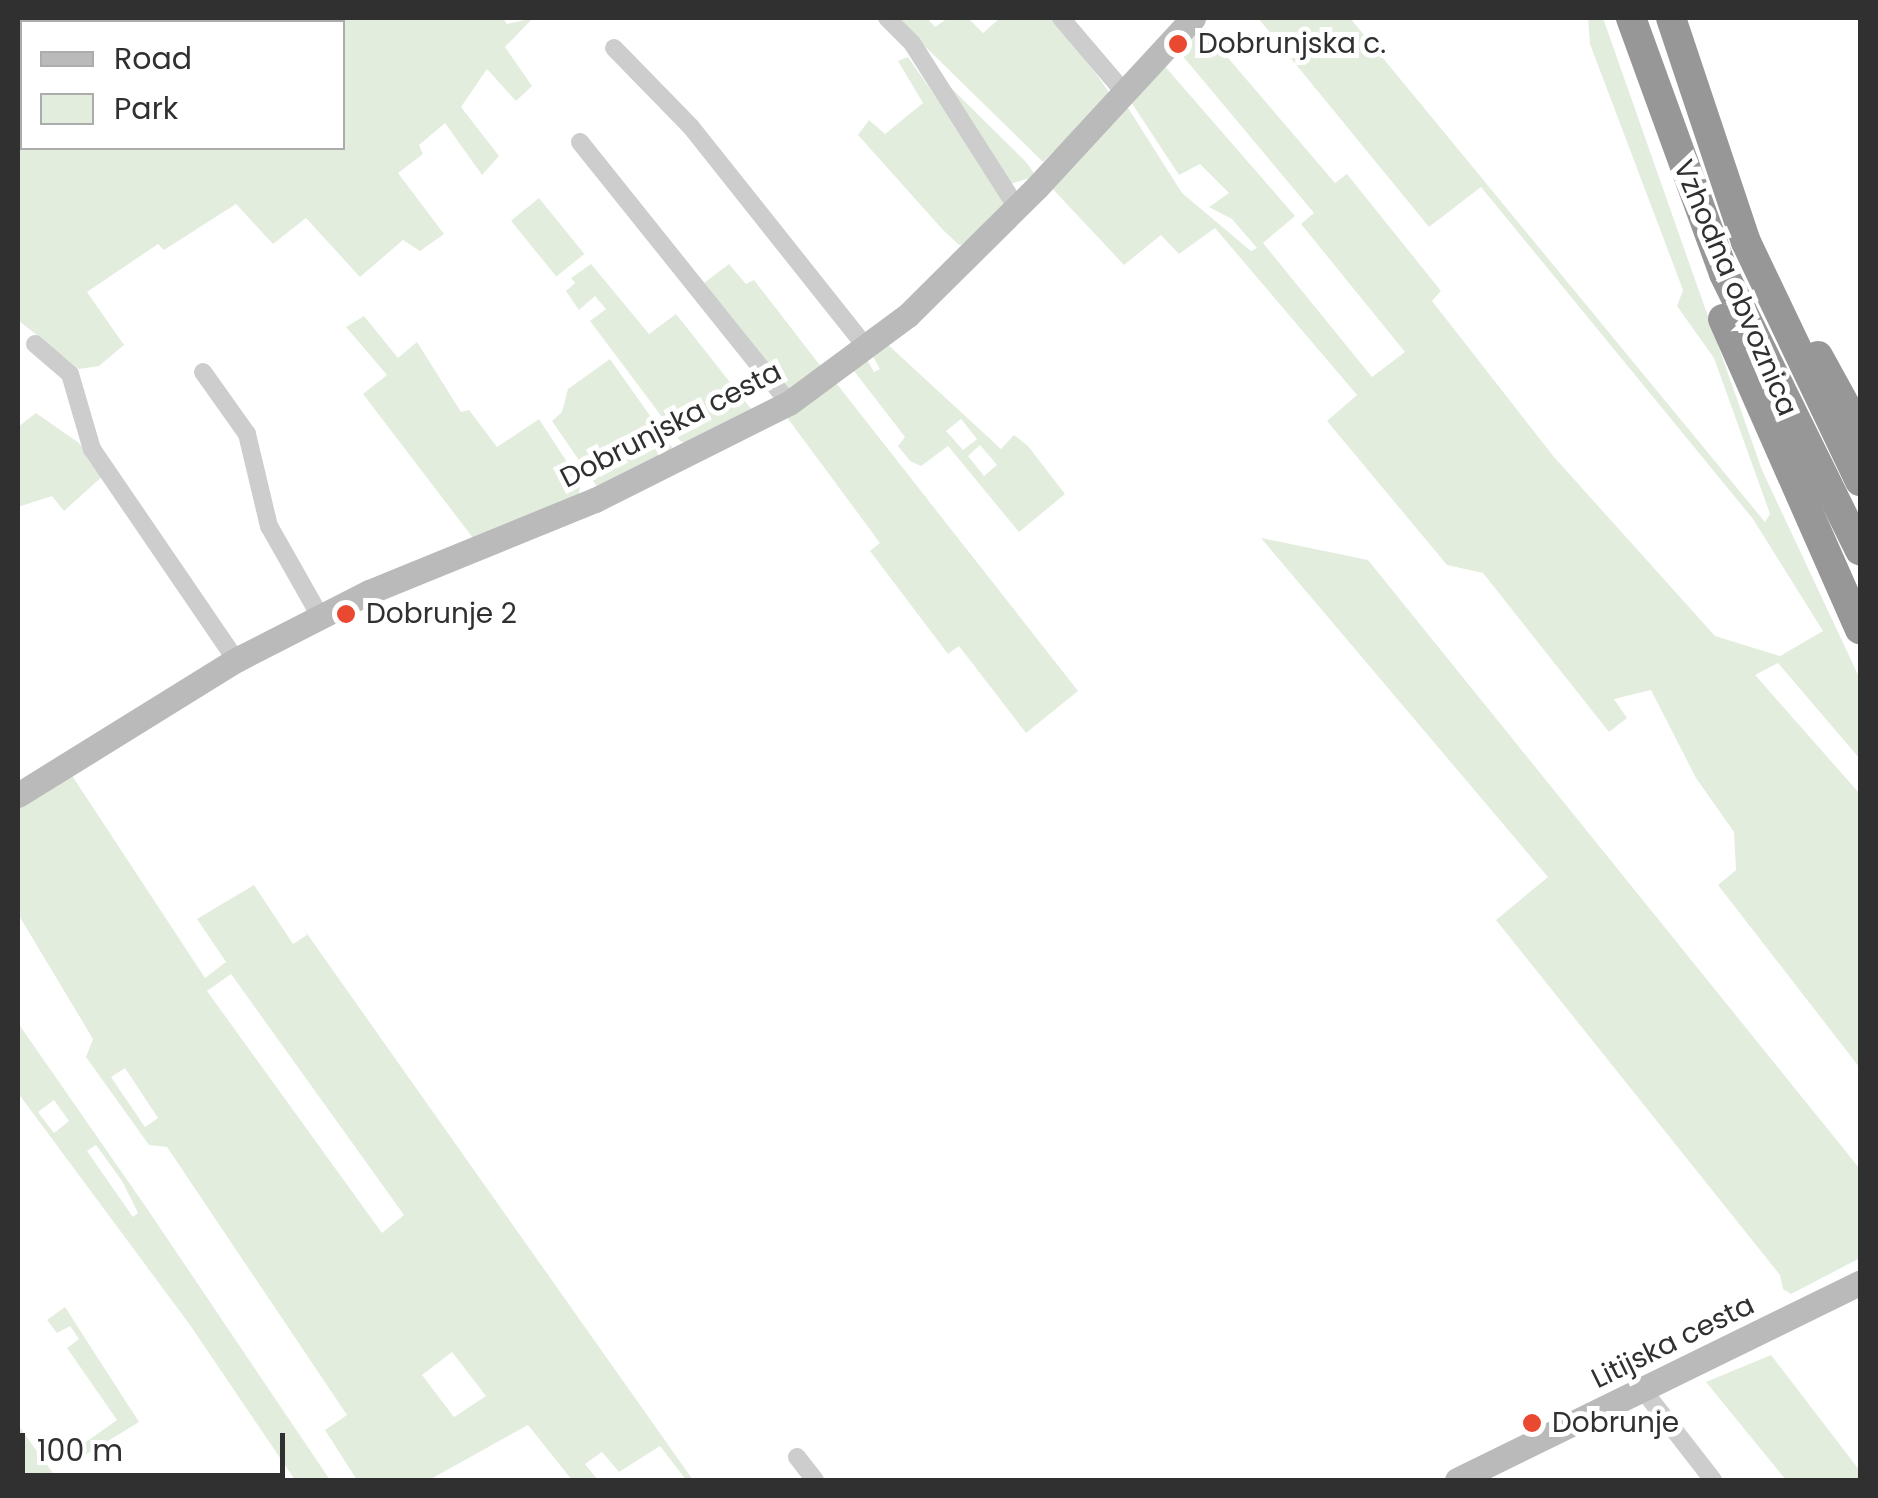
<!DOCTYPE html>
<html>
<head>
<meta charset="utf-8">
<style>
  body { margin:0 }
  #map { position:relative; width:1878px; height:1498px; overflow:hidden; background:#fff; font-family:Poppins,sans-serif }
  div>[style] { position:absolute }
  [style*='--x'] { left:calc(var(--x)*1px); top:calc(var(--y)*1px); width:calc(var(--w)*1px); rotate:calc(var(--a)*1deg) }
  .green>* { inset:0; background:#e3edde; transform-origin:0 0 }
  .street>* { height:18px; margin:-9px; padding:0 9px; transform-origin:9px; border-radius:9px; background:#cdcdcd }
  .secondary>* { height:25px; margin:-12.5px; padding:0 12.5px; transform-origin:12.5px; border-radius:12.5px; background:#bababa }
  .highway>* { height:30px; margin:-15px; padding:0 15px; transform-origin:15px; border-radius:15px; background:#979797 }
  .dots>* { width:28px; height:28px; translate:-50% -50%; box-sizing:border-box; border:5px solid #fff; border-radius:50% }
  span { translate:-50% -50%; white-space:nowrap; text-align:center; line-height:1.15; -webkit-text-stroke:10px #fff; paint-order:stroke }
  .poi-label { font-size:28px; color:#303030 }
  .left { translate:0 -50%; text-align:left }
  .street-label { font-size:28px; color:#303030 }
  .frame { position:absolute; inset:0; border:20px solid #303030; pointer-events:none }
  .legend { position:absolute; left:20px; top:20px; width:325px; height:130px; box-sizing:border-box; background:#fff; border:2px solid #acacac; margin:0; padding:12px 18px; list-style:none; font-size:30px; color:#303030 }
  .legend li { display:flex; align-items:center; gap:20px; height:50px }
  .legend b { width:50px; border:2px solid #acacac }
  .scale { position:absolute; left:20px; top:1433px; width:265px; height:45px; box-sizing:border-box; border:5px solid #303030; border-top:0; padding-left:12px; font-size:30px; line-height:35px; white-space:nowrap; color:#303030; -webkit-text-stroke:8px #fff; paint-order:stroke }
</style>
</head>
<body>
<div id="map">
  <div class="green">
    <i style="clip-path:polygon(evenodd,18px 18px,503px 18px,507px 24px,533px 18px,505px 47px,532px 86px,516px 101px,487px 69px,461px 107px,499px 156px,482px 175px,445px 123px,419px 145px,423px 154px,398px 173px,444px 234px,420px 251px,403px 240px,360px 277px,306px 218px,273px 244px,236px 204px,164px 250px,158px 244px,87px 292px,124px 345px,99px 366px,79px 369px,18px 320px,18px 18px,22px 22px,342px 22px,342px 148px,22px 148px,22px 22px)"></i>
    <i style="clip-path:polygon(896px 18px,927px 18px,935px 27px,948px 18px,968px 18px,983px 33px,1000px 18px,1056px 18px,1111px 95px,1043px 162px)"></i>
    <i style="clip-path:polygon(1258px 18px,1350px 18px,1765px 522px,1770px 514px,1714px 358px,1677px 306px,1683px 290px,1590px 44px,1588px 18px,1603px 18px,1762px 470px,1860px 679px,1860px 759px,1778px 663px,1755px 675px,1860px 794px,1860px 1068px,1718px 885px,1736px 870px,1734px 832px,1696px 778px,1651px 690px,1614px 699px,1627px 718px,1609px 732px,1483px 573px,1447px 565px,1327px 421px,1357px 395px,1215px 228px,1179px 254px,1161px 235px,1124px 265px,1049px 185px,1125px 103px,1182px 193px,1251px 251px,1257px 248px,1232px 219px,1209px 207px,1229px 193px,1200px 164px,1179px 175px,1129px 99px,1162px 63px,1295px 216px,1263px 243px,1372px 377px,1405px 352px,1301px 224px,1314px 213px,1176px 48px,1199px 24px,1335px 183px,1347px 174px,1441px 291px,1432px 301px,1554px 457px,1715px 636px,1780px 656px,1823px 631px,1753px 519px,1481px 187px,1429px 227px)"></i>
    <i style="clip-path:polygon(908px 57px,1003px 194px,1004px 206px,969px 243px,959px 245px,943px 230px,858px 135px,869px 120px,885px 134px,923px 103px,898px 61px)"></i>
    <i style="clip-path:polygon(937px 74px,1026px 162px,1036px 176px,1010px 184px)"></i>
    <i style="left:539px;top:198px;width:72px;height:36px;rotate:51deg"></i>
    <i style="clip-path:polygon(591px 264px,649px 334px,676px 314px,752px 410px,692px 445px,680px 441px,590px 321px,606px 309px,595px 296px,579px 310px,566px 291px,575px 283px,571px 278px)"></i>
    <i style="clip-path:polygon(729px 264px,746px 284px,754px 280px,822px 368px,790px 390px,700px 286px)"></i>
    <i style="clip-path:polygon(364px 316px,398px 358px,417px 342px,461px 412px,469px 410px,497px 447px,539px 419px,580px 482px,579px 495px,473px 538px,363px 394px,387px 375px,346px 327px)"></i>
    <i style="clip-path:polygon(evenodd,885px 342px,1001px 449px,1014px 435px,1028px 446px,1065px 494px,1019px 532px,948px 446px,921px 466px,910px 461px,898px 446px,905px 437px,851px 367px,865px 356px,874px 372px,880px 369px,871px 353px,885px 342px,961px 419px,977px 439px,963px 450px,946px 431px,961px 419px,885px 342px,980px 445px,997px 465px,984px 476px,968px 456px,980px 445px)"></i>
    <i style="clip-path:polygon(610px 359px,672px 447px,670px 457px,598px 488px,552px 421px,562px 412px,568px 389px)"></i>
    <i style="clip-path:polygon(833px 379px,1078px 691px,1026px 733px,959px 646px,948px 654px,870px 551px,880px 543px,783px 412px)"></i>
    <i style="clip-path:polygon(36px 413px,79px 443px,105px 474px,64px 511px,52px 496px,18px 507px,18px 427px)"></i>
    <i style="clip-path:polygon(1261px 538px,1368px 560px,1860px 1169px,1860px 1258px,1791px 1294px,1783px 1289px,1780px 1275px,1496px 920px,1548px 877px)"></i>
    <i style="clip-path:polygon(evenodd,69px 771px,205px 978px,226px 962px,197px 919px,254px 885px,293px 944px,307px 935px,303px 928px,693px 1480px,686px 1480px,660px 1446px,619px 1472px,602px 1452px,585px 1464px,597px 1479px,572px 1480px,528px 1425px,429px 1480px,357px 1480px,325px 1430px,347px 1415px,167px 1147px,149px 1145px,86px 1057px,93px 1039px,18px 914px,18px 801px,69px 771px,231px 974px,404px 1215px,382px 1233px,207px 991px,231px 974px,69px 771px,125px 1068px,158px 1118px,145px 1127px,111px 1077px,125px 1068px,69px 771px,452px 1352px,486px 1396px,454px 1417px,422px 1375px,452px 1352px)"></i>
    <i style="clip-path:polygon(evenodd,18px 1023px,148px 1210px,330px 1480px,295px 1480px,190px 1325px,18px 1093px,18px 1023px,54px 1100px,69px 1121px,54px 1133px,38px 1112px,54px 1100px,18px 1023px,96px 1145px,122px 1181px,138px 1213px,133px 1217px,87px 1151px,96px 1145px)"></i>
    <i style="clip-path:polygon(65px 1307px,139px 1422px,85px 1455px,79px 1447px,117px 1420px,67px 1348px,79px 1339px,70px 1326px,57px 1333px,47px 1320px)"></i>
    <i style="clip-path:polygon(1771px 1355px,1860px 1471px,1860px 1480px,1786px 1480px,1706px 1382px)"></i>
    <i style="clip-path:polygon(18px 1425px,58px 1480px,18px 1480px)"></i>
  </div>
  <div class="street">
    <i style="--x:887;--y:18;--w:35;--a:45"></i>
    <i style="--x:912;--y:43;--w:196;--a:57.5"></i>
    <i style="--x:1061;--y:18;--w:97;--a:49.6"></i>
    <i style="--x:614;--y:48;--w:110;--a:45.7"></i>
    <i style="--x:691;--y:127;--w:283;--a:51.5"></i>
    <i style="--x:580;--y:142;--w:334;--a:51.3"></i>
    <i style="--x:35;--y:344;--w:46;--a:40.6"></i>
    <i style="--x:70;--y:374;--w:78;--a:73.7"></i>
    <i style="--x:92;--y:449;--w:255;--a:55.7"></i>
    <i style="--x:203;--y:372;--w:76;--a:54.6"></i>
    <i style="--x:247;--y:434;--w:95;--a:76.6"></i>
    <i style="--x:269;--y:526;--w:106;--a:60.5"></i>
    <i style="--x:1643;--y:1390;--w:114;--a:52.1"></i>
    <i style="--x:797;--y:1457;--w:29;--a:52"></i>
  </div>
  <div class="secondary">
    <i style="--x:18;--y:795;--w:256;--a:-31.8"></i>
    <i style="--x:236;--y:660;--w:149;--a:-27.1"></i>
    <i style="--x:369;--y:592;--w:244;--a:-22.2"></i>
    <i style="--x:595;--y:500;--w:217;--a:-26.6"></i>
    <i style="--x:789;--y:403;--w:148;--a:-36.5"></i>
    <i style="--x:908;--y:315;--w:182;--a:-44.8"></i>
    <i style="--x:1037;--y:187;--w:230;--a:-47.3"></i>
    <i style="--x:1457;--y:1480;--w:449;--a:-26.1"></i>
  </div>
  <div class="highway">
    <i style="--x:1631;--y:18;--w:272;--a:70"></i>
    <i style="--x:1724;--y:274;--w:308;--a:63.8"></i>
    <i style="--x:1671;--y:18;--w:236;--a:71.5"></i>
    <i style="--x:1746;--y:242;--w:265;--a:64.5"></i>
    <i style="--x:1723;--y:319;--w:339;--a:66.2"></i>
    <i style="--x:1818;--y:356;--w:87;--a:61.1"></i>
  </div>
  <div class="dots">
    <i style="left:1178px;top:44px;background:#e94831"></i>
    <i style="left:346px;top:614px;background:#e94831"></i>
    <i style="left:1532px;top:1423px;background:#e94831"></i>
  </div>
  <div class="poi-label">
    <span class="left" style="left:1198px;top:44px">Dobrunjska c.</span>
    <span class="left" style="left:366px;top:614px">Dobrunje 2</span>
    <span class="left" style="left:1552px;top:1423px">Dobrunje</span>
  </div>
  <div class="street-label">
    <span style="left:1735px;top:288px;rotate:67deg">Vzhodna obvoznica</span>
    <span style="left:671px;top:425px;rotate:-27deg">Dobrunjska cesta</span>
    <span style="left:1673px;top:1342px;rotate:-26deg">Litijska cesta</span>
  </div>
  <div class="frame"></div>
  <ul class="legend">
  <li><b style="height:12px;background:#bababa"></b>Road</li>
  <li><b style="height:28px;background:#e3edde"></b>Park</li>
  </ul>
  <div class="scale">100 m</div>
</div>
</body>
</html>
